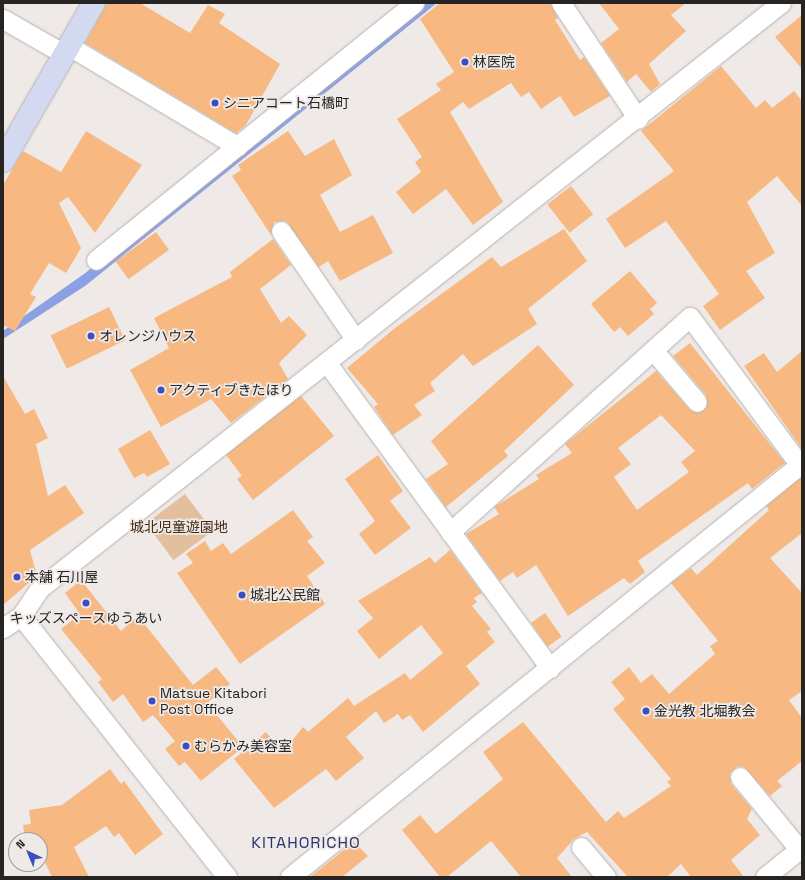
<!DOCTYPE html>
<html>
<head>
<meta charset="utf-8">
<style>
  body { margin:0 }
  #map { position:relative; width:805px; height:880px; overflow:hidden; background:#efeae7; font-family:"Space Grotesk","Noto Sans JP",sans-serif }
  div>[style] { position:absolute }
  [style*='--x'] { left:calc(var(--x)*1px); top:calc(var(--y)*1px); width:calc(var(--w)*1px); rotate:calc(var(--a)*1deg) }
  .green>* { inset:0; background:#e4bf9e; transform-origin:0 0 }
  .water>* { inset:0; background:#8ca0e4 }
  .building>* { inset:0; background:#f7b981; transform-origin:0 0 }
  .roads { filter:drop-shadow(0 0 1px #b5b1ae) drop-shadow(0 0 1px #b5b1ae) }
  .street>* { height:19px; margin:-9.5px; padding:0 9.5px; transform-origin:9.5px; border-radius:9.5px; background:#fff }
  .secondary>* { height:22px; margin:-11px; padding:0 11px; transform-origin:11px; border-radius:11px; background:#d3d9f0 }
  .dots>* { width:11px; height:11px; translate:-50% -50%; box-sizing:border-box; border:2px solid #efeae7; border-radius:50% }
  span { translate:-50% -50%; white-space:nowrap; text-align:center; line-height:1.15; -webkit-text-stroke:3.5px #efeae7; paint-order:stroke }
  .poi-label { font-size:14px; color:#262523 }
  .left { translate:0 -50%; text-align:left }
  .park-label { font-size:14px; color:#442b13 }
  .quarter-label { font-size:16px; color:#28346e; letter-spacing:1px }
  .frame { position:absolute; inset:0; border:4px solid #262523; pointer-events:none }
  .north { position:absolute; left:8px; top:832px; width:40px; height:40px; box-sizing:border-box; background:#efeae7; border:1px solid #9f9b99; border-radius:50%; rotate:316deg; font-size:11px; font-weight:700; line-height:16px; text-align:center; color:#262523 }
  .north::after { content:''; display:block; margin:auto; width:14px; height:18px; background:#3c4ec1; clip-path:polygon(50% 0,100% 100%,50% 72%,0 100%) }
</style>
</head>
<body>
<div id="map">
  <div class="green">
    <i style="left:185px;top:494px;width:46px;height:49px;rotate:53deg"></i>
  </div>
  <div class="water">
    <i style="clip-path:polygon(422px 3px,437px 3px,85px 286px,3px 339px,3px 331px,84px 274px)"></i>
  </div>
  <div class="building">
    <i style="clip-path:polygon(107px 3px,140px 3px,190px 33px,208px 5px,225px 14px,219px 23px,280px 64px,246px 125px,236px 133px,85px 43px)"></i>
    <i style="clip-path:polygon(440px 3px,550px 3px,558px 18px,555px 20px,580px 60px,584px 57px,610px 96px,574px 117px,560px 96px,541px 109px,529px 92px,521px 97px,511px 83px,469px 109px,463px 102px,450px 112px,503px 202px,473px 225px,446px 189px,413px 214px,396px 192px,421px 172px,415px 162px,422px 157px,397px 119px,441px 90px,436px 84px,454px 72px,420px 19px)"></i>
    <i style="clip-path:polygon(599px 3px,686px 3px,671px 15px,686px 31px,649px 64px,660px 84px,651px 92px,636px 74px,627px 82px,601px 43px,619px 29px)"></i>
    <i style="clip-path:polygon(802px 15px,802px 69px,775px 37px)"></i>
    <i style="clip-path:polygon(721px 66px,756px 108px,765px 100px,772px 108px,794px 91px,802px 101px,802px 206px,777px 176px,747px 202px,775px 253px,746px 271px,765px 298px,720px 330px,703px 306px,719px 294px,666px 221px,625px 248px,606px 219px,674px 171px,641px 131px)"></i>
    <i style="clip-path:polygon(86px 131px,142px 165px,95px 233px,68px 197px,59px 203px,81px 248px,66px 273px,49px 263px,30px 294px,36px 297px,15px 331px,3px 325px,3px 185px,23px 151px,61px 172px)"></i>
    <i style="clip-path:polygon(288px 131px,305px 156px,334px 139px,352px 175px,320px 195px,340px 232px,373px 215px,393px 253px,340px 281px,328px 261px,319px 267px,286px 221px,274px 222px,271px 235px,232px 176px,241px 170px,238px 165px)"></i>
    <i style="left:571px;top:186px;width:36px;height:30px;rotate:52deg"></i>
    <i style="clip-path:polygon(564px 229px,587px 261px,528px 309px,537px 324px,473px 366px,463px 354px,430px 383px,435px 391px,414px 405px,422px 415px,393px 435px,374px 407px,378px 404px,347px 368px,395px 328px,492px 257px,501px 267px)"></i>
    <i style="left:156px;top:232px;width:22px;height:50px;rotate:54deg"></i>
    <i style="clip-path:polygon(273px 239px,291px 265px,260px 289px,281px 323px,289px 316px,307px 335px,279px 363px,288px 379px,231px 423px,211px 399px,161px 427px,130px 370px,169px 348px,154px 318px,232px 277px,230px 272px)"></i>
    <i style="clip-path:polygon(630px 271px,657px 303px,650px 309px,654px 314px,628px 336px,620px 327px,614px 332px,591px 304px)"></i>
    <i style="left:109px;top:307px;width:37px;height:65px;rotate:64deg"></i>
    <i style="clip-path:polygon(evenodd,690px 343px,785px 463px,752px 489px,748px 483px,638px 561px,645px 572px,630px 584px,624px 578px,568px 616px,536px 565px,517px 578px,513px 572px,500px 581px,466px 534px,499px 514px,494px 507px,539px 479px,536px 475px,572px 453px,565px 444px,656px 371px,689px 409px,699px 413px,704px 410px,706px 395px,673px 356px,690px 343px,661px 415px,695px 451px,681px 462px,689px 472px,637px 510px,614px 477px,631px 464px,618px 448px,661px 415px)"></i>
    <i style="clip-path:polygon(538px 345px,574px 385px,504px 451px,508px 456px,446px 507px,426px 479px,448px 464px,431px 441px)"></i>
    <i style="clip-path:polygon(802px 351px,802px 449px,744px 366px,764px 353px,777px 372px)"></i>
    <i style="clip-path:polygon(3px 376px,25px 414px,34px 409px,48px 438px,36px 444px,48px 496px,65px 485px,84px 513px,30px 550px,37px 576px,3px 605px)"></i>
    <i style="clip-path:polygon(301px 396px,334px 436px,253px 500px,237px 479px,242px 476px,226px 455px)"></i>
    <i style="clip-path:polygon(150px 430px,170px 464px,147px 477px,144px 473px,134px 478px,118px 449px)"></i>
    <i style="clip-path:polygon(378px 455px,403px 491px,390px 501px,411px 528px,375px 555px,359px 534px,375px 521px,345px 479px)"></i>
    <i style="clip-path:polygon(802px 477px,802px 533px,770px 558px,802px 593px,802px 691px,789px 700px,802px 718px,802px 761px,777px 781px,782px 786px,770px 796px,744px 767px,738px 766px,730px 773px,731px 784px,752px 809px,747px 819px,760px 835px,731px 860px,744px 877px,691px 877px,681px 864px,667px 877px,628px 877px,587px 832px,574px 839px,557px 858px,572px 877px,521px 877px,491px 841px,447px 877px,440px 877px,402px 830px,420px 815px,436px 834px,503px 779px,483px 752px,523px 722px,606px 822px,618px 811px,624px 818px,671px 786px,667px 782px,671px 779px,613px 709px,625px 699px,611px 682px,629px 667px,641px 683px,652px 674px,669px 694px,715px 654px,710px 646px,718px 641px,671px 583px,691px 568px,697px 575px,769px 510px,766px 506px)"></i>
    <i style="clip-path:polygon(293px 510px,313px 537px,307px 541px,325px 563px,307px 576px,325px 604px,240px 664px,177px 573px,193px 563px,186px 554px,205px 541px,211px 551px,223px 543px,231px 554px)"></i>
    <i style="clip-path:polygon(450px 550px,482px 593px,474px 598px,477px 602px,472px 606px,491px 629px,487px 632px,495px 642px,466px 666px,480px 684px,423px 732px,410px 715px,402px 720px,398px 714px,384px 723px,376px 711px,346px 737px,364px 758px,336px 781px,326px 769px,274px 808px,234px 759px,266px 732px,283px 752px,303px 727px,308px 732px,348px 698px,354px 706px,405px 673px,410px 680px,443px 653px,421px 625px,379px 659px,357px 631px,373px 618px,358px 601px,430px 557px,435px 563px)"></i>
    <i style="clip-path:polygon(81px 580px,121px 631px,138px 616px,193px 685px,216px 667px,230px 684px,207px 703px,243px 747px,201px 781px,185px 762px,179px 766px,165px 749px,175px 741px,153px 715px,143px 722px,123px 694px,113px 702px,98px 682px,102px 679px,61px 629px,80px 614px,65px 593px)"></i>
    <i style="left:545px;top:613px;width:29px;height:17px;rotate:55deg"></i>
    <i style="clip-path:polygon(110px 769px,121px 784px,124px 781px,163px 834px,135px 855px,119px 833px,114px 837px,106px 826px,74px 847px,89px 877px,52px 877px,40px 852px,40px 840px,25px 840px,23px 825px,31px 824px,29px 810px,62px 805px)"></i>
    <i style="clip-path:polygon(354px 842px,368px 856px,342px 877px,310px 877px)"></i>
  </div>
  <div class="roads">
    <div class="street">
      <i style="--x:561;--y:3;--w:139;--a:56.4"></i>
      <i style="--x:3;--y:19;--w:70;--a:29.8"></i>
      <i style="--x:69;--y:46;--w:196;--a:30.8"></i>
      <i style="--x:281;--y:231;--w:132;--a:55.5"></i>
      <i style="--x:96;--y:260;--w:409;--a:-38.9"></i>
      <i style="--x:653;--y:350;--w:68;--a:49.8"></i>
      <i style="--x:327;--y:363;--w:378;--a:53.8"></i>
      <i style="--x:450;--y:532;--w:322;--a:-41.9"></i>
      <i style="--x:690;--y:317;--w:184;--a:53.4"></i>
      <i style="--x:21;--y:616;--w:333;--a:51.7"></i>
      <i style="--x:3;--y:628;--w:22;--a:-34"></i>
      <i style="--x:21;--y:616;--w:34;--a:-56"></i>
      <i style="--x:40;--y:588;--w:944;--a:-38.29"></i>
      <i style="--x:740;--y:777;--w:93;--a:50.7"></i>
      <i style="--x:581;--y:847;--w:39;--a:50"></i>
      <i style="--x:290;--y:877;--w:658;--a:-38.96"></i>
      <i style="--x:765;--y:877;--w:48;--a:-39"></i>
    </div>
    <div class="secondary">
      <i style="--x:3;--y:161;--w:182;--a:-60.1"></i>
    </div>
  </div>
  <div class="dots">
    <i style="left:465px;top:62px;background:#3c4ec1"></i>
    <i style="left:215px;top:103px;background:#3c4ec1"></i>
    <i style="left:91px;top:336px;background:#3c4ec1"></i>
    <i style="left:161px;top:390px;background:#3c4ec1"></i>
    <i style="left:17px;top:577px;background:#3c4ec1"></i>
    <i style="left:242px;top:595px;background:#3c4ec1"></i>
    <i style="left:86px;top:603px;background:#3c4ec1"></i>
    <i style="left:152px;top:701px;background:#3c4ec1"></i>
    <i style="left:646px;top:711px;background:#3c4ec1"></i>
    <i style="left:186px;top:746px;background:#3c4ec1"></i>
  </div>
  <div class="poi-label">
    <span class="left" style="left:473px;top:62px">林医院</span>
    <span class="left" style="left:223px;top:103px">シニアコート石橋町</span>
    <span class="left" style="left:99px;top:336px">オレンジハウス</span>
    <span class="left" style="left:169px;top:390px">アクティブきたほり</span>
    <span class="left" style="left:25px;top:577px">本舗 石川屋</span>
    <span class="left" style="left:250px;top:595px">城北公民館</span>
    <span style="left:86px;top:618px">キッズスペースゆうあい</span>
    <span class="left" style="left:160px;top:701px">Matsue Kitabori<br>Post Office</span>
    <span class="left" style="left:654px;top:711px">金光教 北堀教会</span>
    <span class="left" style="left:194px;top:746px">むらかみ美容室</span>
  </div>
  <div class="park-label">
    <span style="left:179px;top:527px">城北児童遊園地</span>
  </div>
  <div class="quarter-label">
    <span style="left:306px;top:843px">KITAHORICHO</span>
  </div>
  <div class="frame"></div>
  <div class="north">N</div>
</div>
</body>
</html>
